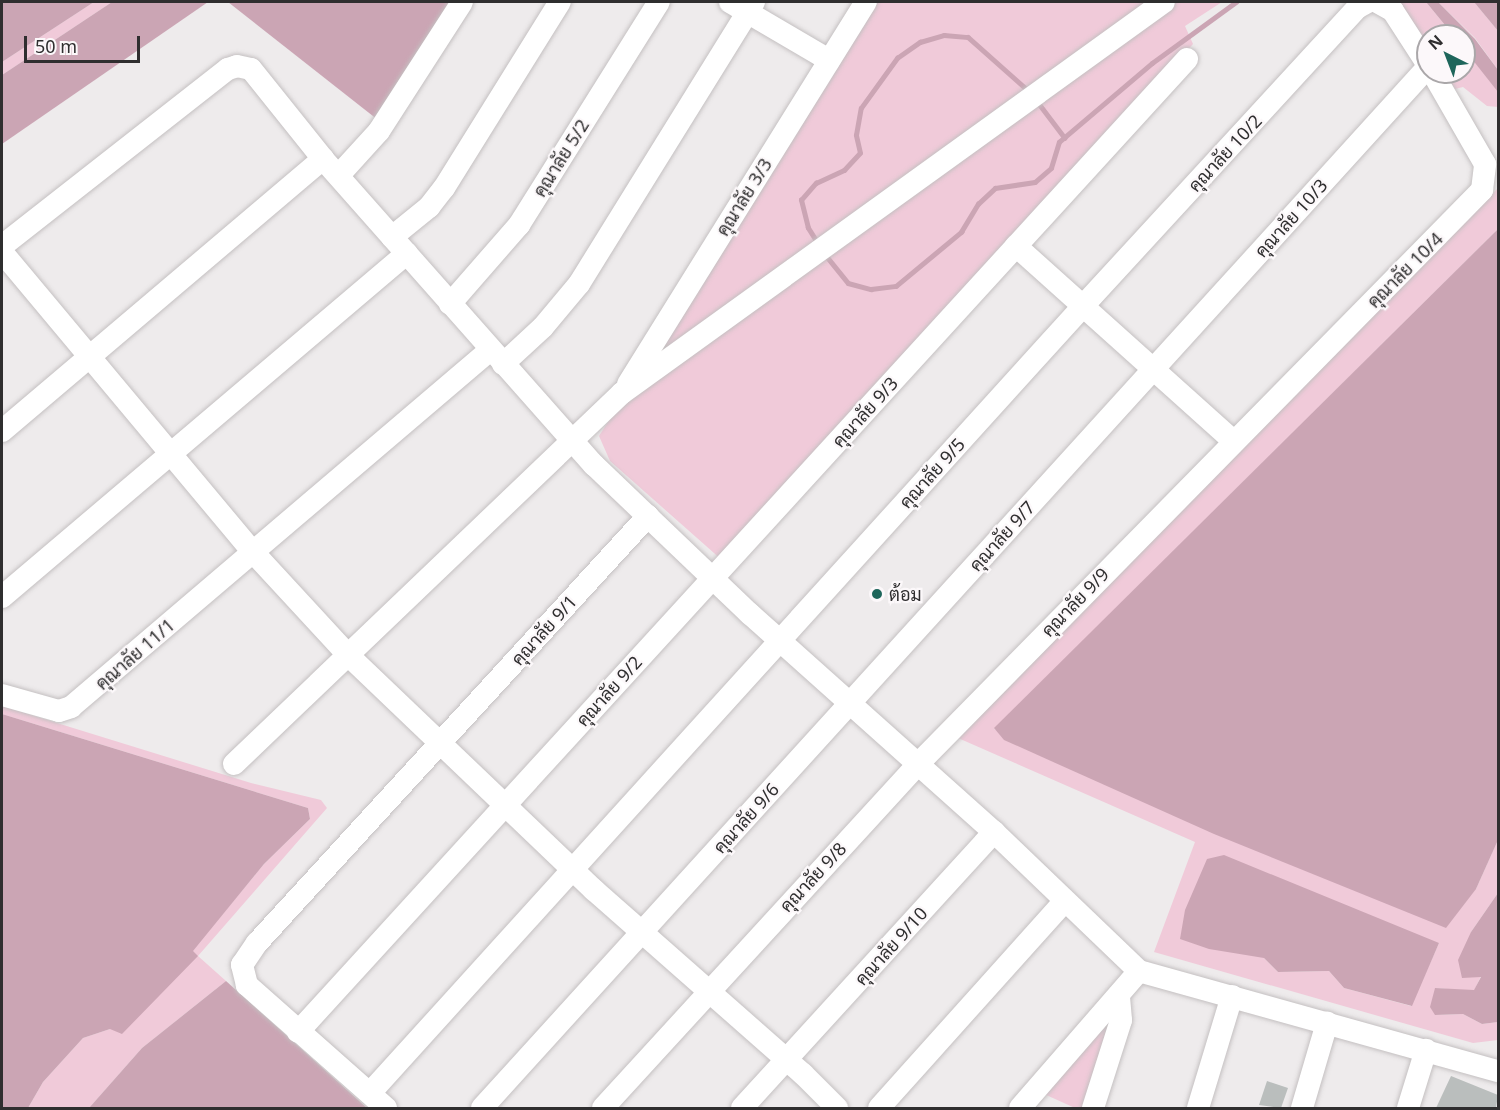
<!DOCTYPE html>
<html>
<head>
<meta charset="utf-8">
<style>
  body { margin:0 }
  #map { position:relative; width:1500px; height:1110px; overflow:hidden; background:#eeebec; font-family:"Noto Sans",Sarabun,sans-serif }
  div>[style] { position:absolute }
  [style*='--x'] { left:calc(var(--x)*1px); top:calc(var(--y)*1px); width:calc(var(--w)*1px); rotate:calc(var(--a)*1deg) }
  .green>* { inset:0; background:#f0cad9 }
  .water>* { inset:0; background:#cba5b4 }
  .stream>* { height:4.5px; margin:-2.25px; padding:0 2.25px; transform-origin:2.25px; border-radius:2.25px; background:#cba5b4 }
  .building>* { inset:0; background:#babebd }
  .roads { filter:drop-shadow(0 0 2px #c4c0c1) drop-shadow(0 0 2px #c4c0c1) }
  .minor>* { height:22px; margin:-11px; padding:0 11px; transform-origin:11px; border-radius:11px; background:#fff }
  .dots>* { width:16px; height:16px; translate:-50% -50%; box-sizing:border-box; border:3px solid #fcf8fa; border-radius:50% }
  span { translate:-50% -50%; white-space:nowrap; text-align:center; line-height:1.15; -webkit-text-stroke:4.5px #fcf8fa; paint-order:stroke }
  .street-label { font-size:18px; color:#2f2e2f }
  .poi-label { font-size:18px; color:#2f2e2f }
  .left { translate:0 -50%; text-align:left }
  .frame { position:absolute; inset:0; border:3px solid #2f2e2f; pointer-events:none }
  .north { position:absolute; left:1416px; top:24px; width:60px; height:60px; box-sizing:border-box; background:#fcf8fa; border:2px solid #aaa7a9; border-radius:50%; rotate:318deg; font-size:16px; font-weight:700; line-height:24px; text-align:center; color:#2f2e2f }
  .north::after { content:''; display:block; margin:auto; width:21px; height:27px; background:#1e665b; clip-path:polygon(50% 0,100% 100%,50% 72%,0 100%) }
  .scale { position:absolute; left:24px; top:36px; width:116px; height:27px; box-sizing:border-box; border:3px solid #2f2e2f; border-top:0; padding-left:8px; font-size:18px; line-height:21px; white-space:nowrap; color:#2f2e2f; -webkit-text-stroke:4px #fcf8fa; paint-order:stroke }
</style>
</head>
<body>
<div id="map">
  <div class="green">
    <i style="clip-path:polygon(94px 2px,112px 2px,2px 75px,2px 62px)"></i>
    <i style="clip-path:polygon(876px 2px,1222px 2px,1185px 26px,1193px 44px,723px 561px,610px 461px,599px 436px)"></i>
    <i style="clip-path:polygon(1398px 2px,1426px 2px,1454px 36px,1428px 36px,1428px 48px)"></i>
    <i style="clip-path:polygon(1438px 2px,1474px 2px,1498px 31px,1498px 70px,1475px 38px)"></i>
    <i style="clip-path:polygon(1464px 49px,1498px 91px,1498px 107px,1487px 106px,1463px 87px,1455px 89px,1444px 72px,1464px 72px)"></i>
    <i style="clip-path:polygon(evenodd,1498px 188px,1498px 229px,994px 729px,1476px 889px,1498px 840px,1498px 893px,1471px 932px,1481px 976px,1474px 991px,1435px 988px,1435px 1015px,1463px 1014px,1482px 1024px,1498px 1022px,1498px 1040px,1473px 1043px,1154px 952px,1195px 842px,958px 738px,1498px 188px,1439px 943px,1411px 1006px,1344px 988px,1329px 971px,1278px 972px,1264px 958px,1439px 943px)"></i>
    <i style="clip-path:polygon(2px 706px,251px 783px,321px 800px,327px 808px,198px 956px,226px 981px,142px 1048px,89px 1108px,28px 1108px,43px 1082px,83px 1038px,110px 1029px,197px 956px,192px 951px,264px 864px,310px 819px,308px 808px,2px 714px)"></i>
    <i style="clip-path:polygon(1105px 1023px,1110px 1037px,1087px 1108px,1075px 1108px,1044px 1094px)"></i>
  </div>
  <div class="water">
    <i style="clip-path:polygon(2px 2px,94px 2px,2px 62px)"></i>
    <i style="clip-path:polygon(112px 2px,208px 2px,2px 144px,2px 75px)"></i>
    <i style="clip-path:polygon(228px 2px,452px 2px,378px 120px)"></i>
    <i style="clip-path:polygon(1426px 2px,1438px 2px,1475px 39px,1498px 70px,1498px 92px,1464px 49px,1464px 36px,1454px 36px)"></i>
    <i style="clip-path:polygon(1474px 2px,1498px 2px,1498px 31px)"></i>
    <i style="clip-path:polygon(1498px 229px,1498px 840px,1476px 889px,1446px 928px,1214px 834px,1004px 740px,994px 728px)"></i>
    <i style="clip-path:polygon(2px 714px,308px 808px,310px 819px,264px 864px,193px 951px,198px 956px,122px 1034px,110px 1029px,83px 1038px,43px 1082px,28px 1108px,2px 1108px)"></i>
    <i style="clip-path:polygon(1224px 855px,1439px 943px,1412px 1006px,1344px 988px,1329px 971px,1278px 972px,1264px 958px,1209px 949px,1180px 939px,1185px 910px,1207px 859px)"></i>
    <i style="clip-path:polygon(1498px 893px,1498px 1022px,1482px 1024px,1463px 1014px,1435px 1015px,1430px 1007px,1435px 988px,1474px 990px,1481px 977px,1462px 978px,1458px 960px,1471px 932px)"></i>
    <i style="clip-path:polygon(226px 981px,367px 1108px,89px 1108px,142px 1048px)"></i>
  </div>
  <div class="stream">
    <i style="--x:1037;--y:101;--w:46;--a:52.9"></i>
    <i style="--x:818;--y:244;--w:19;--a:-122"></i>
    <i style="--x:808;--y:228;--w:29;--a:-104"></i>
    <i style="--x:801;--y:200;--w:23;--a:-49"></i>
    <i style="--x:816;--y:183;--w:31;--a:-25"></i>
    <i style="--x:844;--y:170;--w:23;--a:-47"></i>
    <i style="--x:860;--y:153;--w:18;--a:-103"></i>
    <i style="--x:856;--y:135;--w:27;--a:-80"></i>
    <i style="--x:861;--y:108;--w:62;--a:-54.2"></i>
    <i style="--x:897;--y:58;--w:28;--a:-35"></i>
    <i style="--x:920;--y:42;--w:25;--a:-16"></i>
    <i style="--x:944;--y:35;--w:24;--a:5"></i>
    <i style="--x:968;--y:37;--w:83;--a:41.6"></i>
    <i style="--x:824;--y:253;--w:38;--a:51"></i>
    <i style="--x:848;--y:283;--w:24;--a:15"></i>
    <i style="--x:871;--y:289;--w:25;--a:-7"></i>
    <i style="--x:896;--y:286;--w:85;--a:-39.7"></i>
    <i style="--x:961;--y:232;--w:33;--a:-59"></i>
    <i style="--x:978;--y:204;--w:23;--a:-43"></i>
    <i style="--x:995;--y:188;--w:40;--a:-8.5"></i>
    <i style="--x:1035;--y:182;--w:21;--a:-41"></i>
    <i style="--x:1051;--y:168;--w:27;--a:-73"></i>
    <i style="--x:1059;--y:142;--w:122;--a:-40.3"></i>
    <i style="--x:1152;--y:63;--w:104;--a:-36"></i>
  </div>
  <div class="building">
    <i style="clip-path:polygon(1451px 1076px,1498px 1095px,1496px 1108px,1436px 1108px)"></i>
    <i style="clip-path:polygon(1267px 1081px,1288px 1088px,1281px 1108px,1259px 1105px)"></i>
  </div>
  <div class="roads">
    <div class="minor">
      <i style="--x:730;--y:2;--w:115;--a:30.4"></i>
      <i style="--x:1377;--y:2;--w:18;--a:29"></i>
      <i style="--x:1393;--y:11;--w:64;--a:57.1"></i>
      <i style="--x:339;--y:175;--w:59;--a:-47.7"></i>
      <i style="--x:379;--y:131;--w:153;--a:-57.2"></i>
      <i style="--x:392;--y:237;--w:48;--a:-39"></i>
      <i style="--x:429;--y:207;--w:24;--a:-52"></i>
      <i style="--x:444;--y:188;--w:219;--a:-58.1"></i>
      <i style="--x:2;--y:246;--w:287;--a:-38.1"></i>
      <i style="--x:228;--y:69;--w:9;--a:-18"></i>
      <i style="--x:237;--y:66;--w:14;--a:12"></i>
      <i style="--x:251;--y:69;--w:115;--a:51.3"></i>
      <i style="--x:323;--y:159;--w:409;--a:48.5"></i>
      <i style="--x:594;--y:465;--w:216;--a:43.7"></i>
      <i style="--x:750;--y:614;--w:327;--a:41.8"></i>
      <i style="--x:994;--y:832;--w:201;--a:43.8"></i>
      <i style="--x:1139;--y:971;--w:373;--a:15.6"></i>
      <i style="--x:1016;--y:246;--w:292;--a:41.9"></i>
      <i style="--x:2;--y:252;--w:391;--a:50.1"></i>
      <i style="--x:253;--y:552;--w:142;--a:47.3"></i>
      <i style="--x:349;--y:656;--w:339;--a:43.7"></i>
      <i style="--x:594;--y:890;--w:278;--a:41.4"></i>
      <i style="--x:803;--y:1074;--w:48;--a:45"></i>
      <i style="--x:450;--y:304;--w:105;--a:-48.9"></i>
      <i style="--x:519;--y:225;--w:263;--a:-57.9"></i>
      <i style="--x:503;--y:364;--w:54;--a:-42.8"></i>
      <i style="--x:543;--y:327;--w:56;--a:-50.1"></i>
      <i style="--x:579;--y:284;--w:332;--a:-58.2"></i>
      <i style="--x:628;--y:384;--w:450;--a:-58.1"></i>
      <i style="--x:2;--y:431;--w:421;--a:-40.3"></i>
      <i style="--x:2;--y:597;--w:531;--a:-40.34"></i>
      <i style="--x:2;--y:695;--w:59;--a:15.7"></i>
      <i style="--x:59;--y:711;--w:13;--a:-18"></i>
      <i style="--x:71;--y:707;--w:550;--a:-40.43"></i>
      <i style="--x:234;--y:764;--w:537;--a:-43.72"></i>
      <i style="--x:622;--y:393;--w:668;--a:-35.81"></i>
      <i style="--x:298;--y:1032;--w:1318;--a:-47.58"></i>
      <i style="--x:370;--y:1093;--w:1062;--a:-47.82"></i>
      <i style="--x:1083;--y:306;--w:405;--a:-47.4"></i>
      <i style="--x:1357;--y:8;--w:13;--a:-29"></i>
      <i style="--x:386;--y:1108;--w:186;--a:-138.5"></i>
      <i style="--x:247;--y:985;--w:21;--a:-104"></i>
      <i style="--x:242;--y:965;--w:27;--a:-56"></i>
      <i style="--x:257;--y:943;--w:579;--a:-47.52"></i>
      <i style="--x:482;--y:1108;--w:1407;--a:-47.74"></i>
      <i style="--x:603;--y:1108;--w:466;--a:-47.5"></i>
      <i style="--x:918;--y:764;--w:805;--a:-45.5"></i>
      <i style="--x:1482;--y:190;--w:26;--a:-83"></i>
      <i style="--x:1485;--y:164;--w:106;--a:-119.9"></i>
      <i style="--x:742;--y:1108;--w:374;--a:-47.6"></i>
      <i style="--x:879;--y:1108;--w:277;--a:-48.1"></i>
      <i style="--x:1020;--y:1108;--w:181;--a:-49"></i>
      <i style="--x:1093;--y:1108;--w:92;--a:-72.3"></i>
      <i style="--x:1121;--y:1020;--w:24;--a:-95"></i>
      <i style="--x:1198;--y:1108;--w:117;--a:-73.1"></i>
      <i style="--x:1302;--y:1108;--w:89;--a:-73.6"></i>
      <i style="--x:1408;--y:1108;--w:61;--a:-72.8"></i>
    </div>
  </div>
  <div class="dots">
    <i style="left:877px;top:594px;background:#1e665b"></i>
  </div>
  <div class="street-label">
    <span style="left:1225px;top:153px;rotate:-47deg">คุณาลัย 10/2</span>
    <span style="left:561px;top:158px;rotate:-58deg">คุณาลัย 5/2</span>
    <span style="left:744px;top:197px;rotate:-58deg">คุณาลัย 3/3</span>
    <span style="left:1291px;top:218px;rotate:-48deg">คุณาลัย 10/3</span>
    <span style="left:1405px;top:270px;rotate:-45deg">คุณาลัย 10/4</span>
    <span style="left:865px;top:412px;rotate:-48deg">คุณาลัย 9/3</span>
    <span style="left:932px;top:473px;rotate:-48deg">คุณาลัย 9/5</span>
    <span style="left:1002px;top:536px;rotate:-48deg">คุณาลัย 9/7</span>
    <span style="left:1075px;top:602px;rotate:-46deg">คุณาลัย 9/9</span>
    <span style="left:544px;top:630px;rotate:-48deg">คุณาลัย 9/1</span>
    <span style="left:135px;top:654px;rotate:-41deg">คุณาลัย 11/1</span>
    <span style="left:609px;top:691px;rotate:-48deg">คุณาลัย 9/2</span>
    <span style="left:746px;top:818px;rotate:-48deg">คุณาลัย 9/6</span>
    <span style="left:813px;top:877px;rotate:-47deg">คุณาลัย 9/8</span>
    <span style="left:891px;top:946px;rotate:-48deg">คุณาลัย 9/10</span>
  </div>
  <div class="poi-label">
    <span class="left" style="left:889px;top:594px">ต้อม</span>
  </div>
  <div class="frame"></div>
  <div class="north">N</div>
  <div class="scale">50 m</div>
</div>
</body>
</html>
